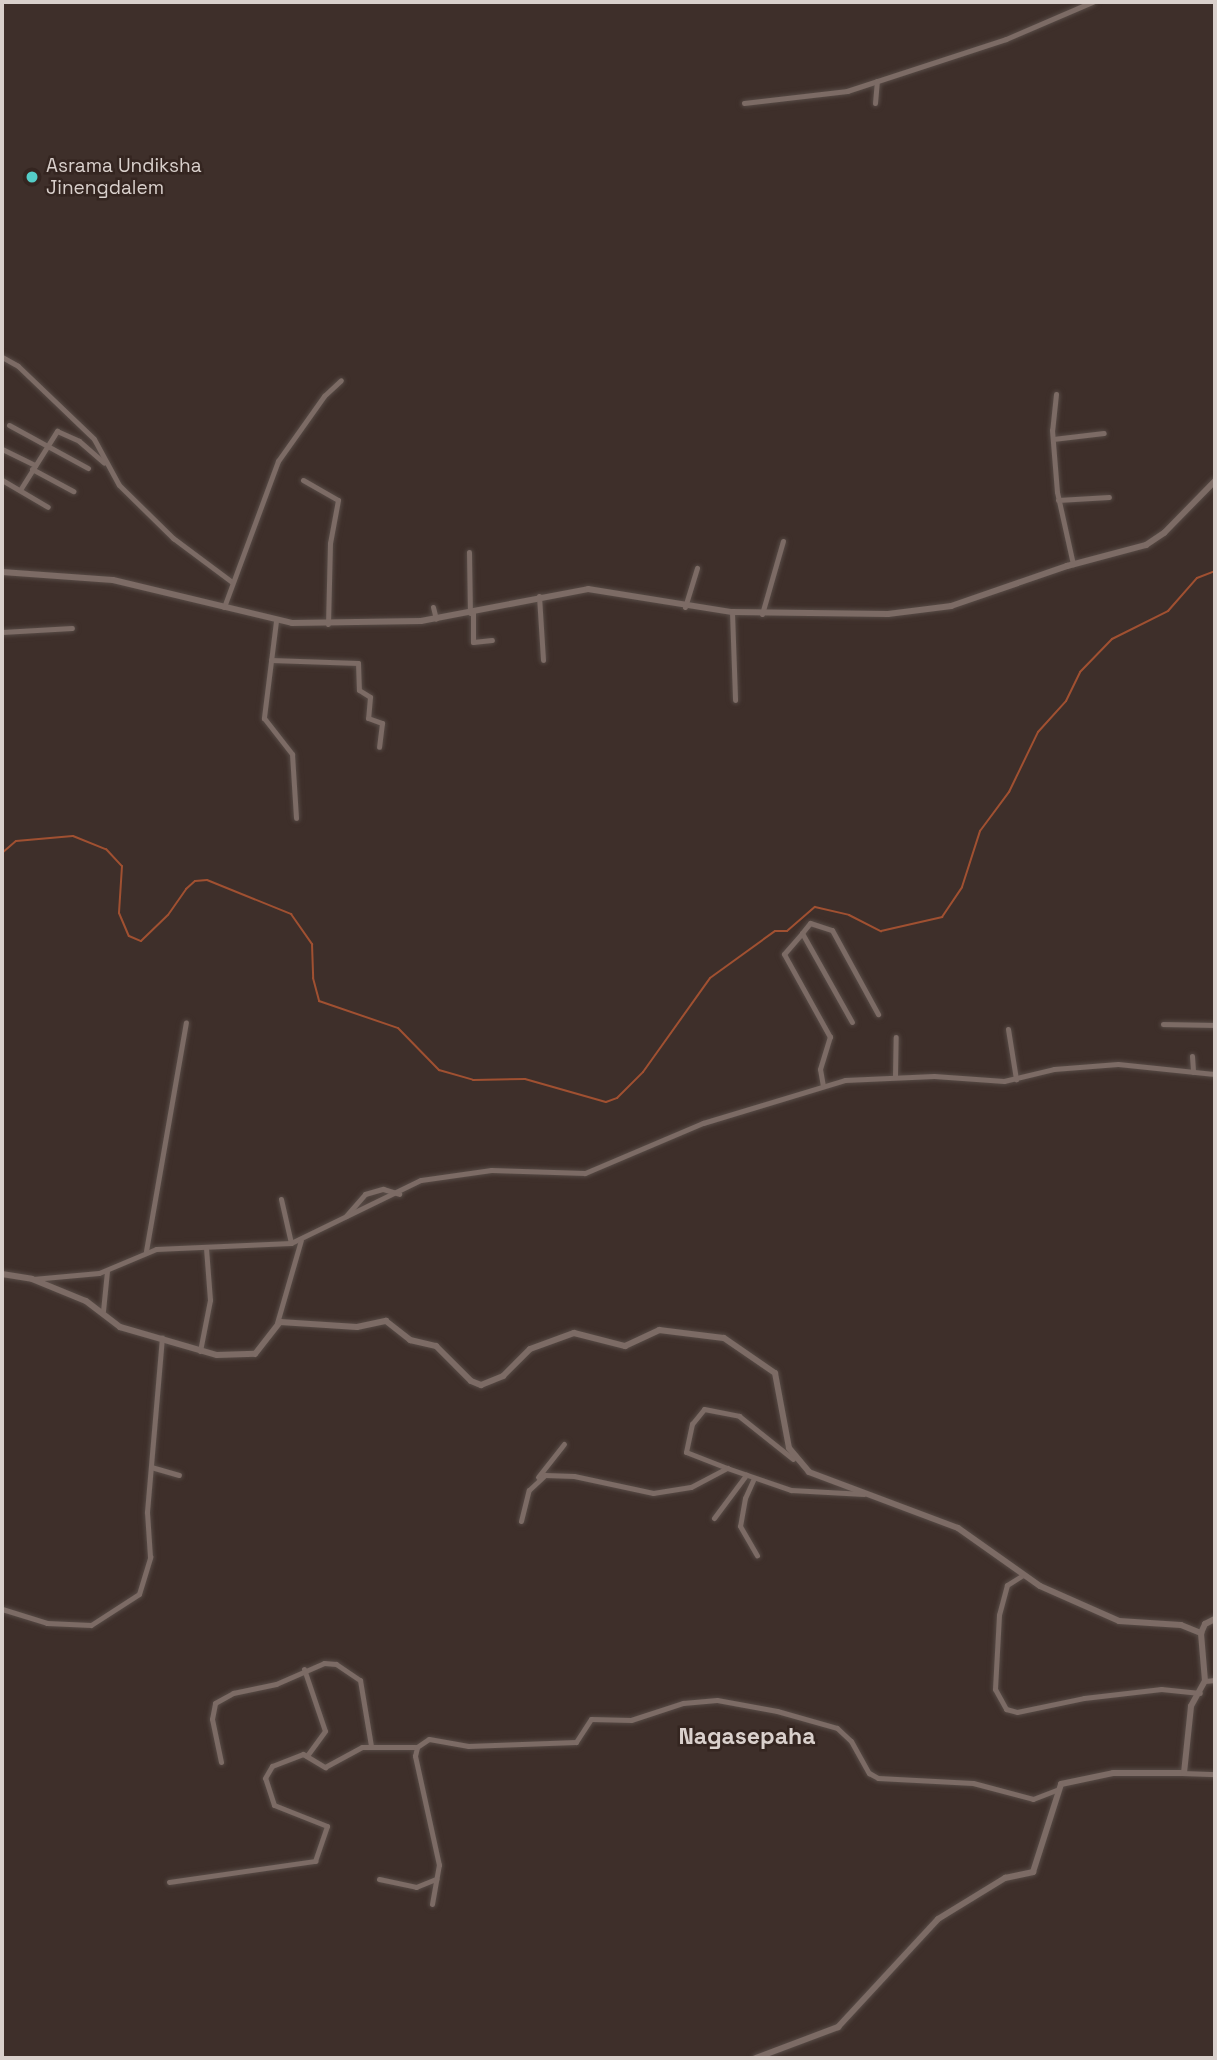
<!DOCTYPE html>
<html>
<head>
<meta charset="utf-8">
<style>
  body { margin:0 }
  #map { position:relative; width:1217px; height:2060px; overflow:hidden; background:#3e2f2a; font-family:"Space Grotesk",sans-serif }
  div>[style] { position:absolute }
  [style*='--x'] { left:calc(var(--x)*1px); top:calc(var(--y)*1px); width:calc(var(--w)*1px); rotate:calc(var(--a)*1deg) }
  .stream>* { height:2px; margin:-1px; padding:0 1px; transform-origin:1px; border-radius:1px; background:#a05031 }
  .roads { filter:drop-shadow(0 0 2px #574b46) drop-shadow(0 0 2px #574b46) }
  .minor>* { height:5px; margin:-2.5px; padding:0 2.5px; transform-origin:2.5px; border-radius:2.5px; background:#7c6b65 }
  .tertiary>* { height:6px; margin:-3px; padding:0 3px; transform-origin:3px; border-radius:3px; background:#7c6b65 }
  .dots>* { width:19px; height:19px; translate:-50% -50%; box-sizing:border-box; border:4px solid #342520; border-radius:50% }
  span { translate:-50% -50%; white-space:nowrap; text-align:center; line-height:1.15; -webkit-text-stroke:5px #342520; paint-order:stroke }
  .poi-label { font-size:19px; color:#d9d0cc }
  .left { translate:0 -50%; text-align:left }
  .quarter-label { font-size:23px; color:#d9d0cc; font-weight:700 }
  .frame { position:absolute; inset:0; border:4px solid #d9d0cc; pointer-events:none }
</style>
</head>
<body>
<div id="map">
  <div class="stream">
    <i style="--x:2;--y:853;--w:18;--a:-41"></i>
    <i style="--x:16;--y:841;--w:57;--a:-5"></i>
    <i style="--x:73;--y:836;--w:35;--a:22"></i>
    <i style="--x:106;--y:849;--w:23;--a:47"></i>
    <i style="--x:122;--y:866;--w:47;--a:93.7"></i>
    <i style="--x:119;--y:913;--w:25;--a:67"></i>
    <i style="--x:129;--y:936;--w:13;--a:23"></i>
    <i style="--x:141;--y:941;--w:37;--a:-44"></i>
    <i style="--x:168;--y:915;--w:32;--a:-55"></i>
    <i style="--x:186;--y:889;--w:12;--a:-42"></i>
    <i style="--x:195;--y:881;--w:12;--a:-5"></i>
    <i style="--x:207;--y:880;--w:91;--a:22"></i>
    <i style="--x:291;--y:914;--w:37;--a:55"></i>
    <i style="--x:312;--y:944;--w:34;--a:88"></i>
    <i style="--x:313;--y:978;--w:24;--a:75"></i>
    <i style="--x:319;--y:1001;--w:83;--a:18.9"></i>
    <i style="--x:398;--y:1028;--w:59;--a:45.7"></i>
    <i style="--x:439;--y:1070;--w:35;--a:16"></i>
    <i style="--x:473;--y:1080;--w:52;--a:-1.1"></i>
    <i style="--x:525;--y:1079;--w:84;--a:15.9"></i>
    <i style="--x:606;--y:1102;--w:12;--a:-20"></i>
    <i style="--x:617;--y:1098;--w:37;--a:-45"></i>
    <i style="--x:643;--y:1072;--w:115;--a:-54.5"></i>
    <i style="--x:710;--y:978;--w:80;--a:-35.9"></i>
    <i style="--x:775;--y:931;--w:12;--a:0"></i>
    <i style="--x:787;--y:931;--w:37;--a:-41"></i>
    <i style="--x:815;--y:907;--w:35;--a:13"></i>
    <i style="--x:849;--y:915;--w:36;--a:27"></i>
    <i style="--x:881;--y:931;--w:63;--a:-12.9"></i>
    <i style="--x:942;--y:917;--w:36;--a:-56"></i>
    <i style="--x:962;--y:887;--w:59;--a:-72.2"></i>
    <i style="--x:980;--y:831;--w:49;--a:-53.4"></i>
    <i style="--x:1009;--y:792;--w:67;--a:-64.2"></i>
    <i style="--x:1038;--y:732;--w:42;--a:-47.9"></i>
    <i style="--x:1066;--y:701;--w:32;--a:-64"></i>
    <i style="--x:1080;--y:672;--w:46;--a:-45.9"></i>
    <i style="--x:1112;--y:639;--w:63;--a:-26.6"></i>
    <i style="--x:1168;--y:611;--w:44;--a:-48.7"></i>
    <i style="--x:1197;--y:578;--w:19;--a:-21"></i>
  </div>
  <div class="roads">
    <div class="minor">
      <i style="--x:744;--y:103;--w:104;--a:-6.6"></i>
      <i style="--x:847;--y:91;--w:167;--a:-18.1"></i>
      <i style="--x:1006;--y:39;--w:94;--a:-23.3"></i>
      <i style="--x:875;--y:103;--w:22;--a:-85"></i>
      <i style="--x:2;--y:357;--w:18;--a:29"></i>
      <i style="--x:18;--y:366;--w:105;--a:43.8"></i>
      <i style="--x:94;--y:439;--w:52;--a:61.5"></i>
      <i style="--x:119;--y:485;--w:76;--a:44.5"></i>
      <i style="--x:173;--y:538;--w:74;--a:36.7"></i>
      <i style="--x:1056;--y:394;--w:36;--a:96"></i>
      <i style="--x:1052;--y:430;--w:62;--a:85.4"></i>
      <i style="--x:1057;--y:492;--w:74;--a:77.5"></i>
      <i style="--x:9;--y:425;--w:90;--a:28.6"></i>
      <i style="--x:1053;--y:439;--w:51;--a:-6.7"></i>
      <i style="--x:2;--y:449;--w:37;--a:26"></i>
      <i style="--x:32;--y:469;--w:47;--a:28.2"></i>
      <i style="--x:2;--y:480;--w:53;--a:30.4"></i>
      <i style="--x:303;--y:480;--w:40;--a:29.7"></i>
      <i style="--x:338;--y:500;--w:44;--a:100.5"></i>
      <i style="--x:330;--y:543;--w:81;--a:91.4"></i>
      <i style="--x:20;--y:490;--w:70;--a:-57.9"></i>
      <i style="--x:57;--y:431;--w:24;--a:24"></i>
      <i style="--x:79;--y:441;--w:33;--a:41"></i>
      <i style="--x:1058;--y:500;--w:51;--a:-3.4"></i>
      <i style="--x:469;--y:552;--w:61;--a:89.1"></i>
      <i style="--x:539;--y:596;--w:64;--a:86.4"></i>
      <i style="--x:224;--y:607;--w:156;--a:-69.7"></i>
      <i style="--x:278;--y:461;--w:80;--a:-54.7"></i>
      <i style="--x:324;--y:396;--w:23;--a:-43"></i>
      <i style="--x:433;--y:607;--w:12;--a:76"></i>
      <i style="--x:685;--y:607;--w:41;--a:-72.9"></i>
      <i style="--x:473;--y:612;--w:30;--a:90"></i>
      <i style="--x:473;--y:642;--w:19;--a:-6"></i>
      <i style="--x:732;--y:612;--w:88;--a:88"></i>
      <i style="--x:762;--y:614;--w:76;--a:-74"></i>
      <i style="--x:276;--y:621;--w:98;--a:97.1"></i>
      <i style="--x:264;--y:718;--w:46;--a:52.1"></i>
      <i style="--x:292;--y:754;--w:64;--a:86.4"></i>
      <i style="--x:2;--y:632;--w:70;--a:-3.3"></i>
      <i style="--x:271;--y:660;--w:87;--a:2"></i>
      <i style="--x:358;--y:663;--w:27;--a:88"></i>
      <i style="--x:359;--y:690;--w:13;--a:32"></i>
      <i style="--x:370;--y:697;--w:21;--a:95"></i>
      <i style="--x:368;--y:718;--w:15;--a:20"></i>
      <i style="--x:382;--y:723;--w:24;--a:97"></i>
      <i style="--x:802;--y:933;--w:13;--a:-51"></i>
      <i style="--x:810;--y:923;--w:23;--a:18"></i>
      <i style="--x:832;--y:930;--w:96;--a:61.3"></i>
      <i style="--x:1163;--y:1024;--w:52;--a:1.1"></i>
      <i style="--x:1008;--y:1029;--w:51;--a:80.9"></i>
      <i style="--x:1192;--y:1056;--w:16;--a:86"></i>
      <i style="--x:895;--y:1076;--w:39;--a:-89"></i>
      <i style="--x:823;--y:1086;--w:17;--a:-100"></i>
      <i style="--x:820;--y:1069;--w:34;--a:-73"></i>
      <i style="--x:830;--y:1037;--w:95;--a:-119"></i>
      <i style="--x:784;--y:954;--w:28;--a:-49"></i>
      <i style="--x:802;--y:933;--w:102;--a:60.7"></i>
      <i style="--x:281;--y:1199;--w:45;--a:77.2"></i>
      <i style="--x:346;--y:1216;--w:29;--a:-49"></i>
      <i style="--x:365;--y:1194;--w:19;--a:-16"></i>
      <i style="--x:383;--y:1189;--w:17;--a:17"></i>
      <i style="--x:146;--y:1251;--w:232;--a:-80.1"></i>
      <i style="--x:33;--y:1279;--w:66;--a:-5.2"></i>
      <i style="--x:99;--y:1273;--w:62;--a:-22.8"></i>
      <i style="--x:156;--y:1249;--w:135;--a:-2.5"></i>
      <i style="--x:291;--y:1243;--w:144;--a:-25.9"></i>
      <i style="--x:421;--y:1180;--w:71;--a:-8.1"></i>
      <i style="--x:491;--y:1170;--w:94;--a:1.8"></i>
      <i style="--x:585;--y:1173;--w:128;--a:-23"></i>
      <i style="--x:703;--y:1123;--w:148;--a:-16.8"></i>
      <i style="--x:845;--y:1080;--w:89;--a:-2.6"></i>
      <i style="--x:934;--y:1076;--w:70;--a:4.1"></i>
      <i style="--x:1004;--y:1081;--w:51;--a:-13.5"></i>
      <i style="--x:1054;--y:1069;--w:64;--a:-4.5"></i>
      <i style="--x:1118;--y:1064;--w:98;--a:5.9"></i>
      <i style="--x:103;--y:1311;--w:40;--a:-84.3"></i>
      <i style="--x:277;--y:1323;--w:86;--a:-73.9"></i>
      <i style="--x:200;--y:1351;--w:52;--a:-78.9"></i>
      <i style="--x:210;--y:1300;--w:52;--a:-94.4"></i>
      <i style="--x:151;--y:1467;--w:29;--a:16"></i>
      <i style="--x:727;--y:1468;--w:44;--a:-158.7"></i>
      <i style="--x:686;--y:1452;--w:29;--a:-78"></i>
      <i style="--x:692;--y:1424;--w:19;--a:-51"></i>
      <i style="--x:704;--y:1409;--w:36;--a:11"></i>
      <i style="--x:739;--y:1416;--w:69;--a:38.5"></i>
      <i style="--x:538;--y:1477;--w:42;--a:-51.8"></i>
      <i style="--x:754;--y:1478;--w:22;--a:114"></i>
      <i style="--x:745;--y:1498;--w:28;--a:100"></i>
      <i style="--x:740;--y:1526;--w:34;--a:60"></i>
      <i style="--x:714;--y:1518;--w:54;--a:-53.3"></i>
      <i style="--x:521;--y:1521;--w:32;--a:-76"></i>
      <i style="--x:529;--y:1490;--w:22;--a:-43"></i>
      <i style="--x:545;--y:1475;--w:29;--a:2"></i>
      <i style="--x:574;--y:1476;--w:81;--a:12.1"></i>
      <i style="--x:653;--y:1493;--w:38;--a:-9"></i>
      <i style="--x:691;--y:1487;--w:41;--a:-27.8"></i>
      <i style="--x:727;--y:1468;--w:68;--a:19"></i>
      <i style="--x:791;--y:1490;--w:73;--a:3.1"></i>
      <i style="--x:1023;--y:1575;--w:19;--a:148"></i>
      <i style="--x:1007;--y:1585;--w:31;--a:105"></i>
      <i style="--x:999;--y:1615;--w:74;--a:93.1"></i>
      <i style="--x:995;--y:1689;--w:23;--a:61"></i>
      <i style="--x:1006;--y:1709;--w:11;--a:15"></i>
      <i style="--x:1017;--y:1712;--w:68;--a:-11.8"></i>
      <i style="--x:1084;--y:1698;--w:78;--a:-6.7"></i>
      <i style="--x:1161;--y:1689;--w:39;--a:6"></i>
      <i style="--x:2;--y:1609;--w:47;--a:17.3"></i>
      <i style="--x:47;--y:1623;--w:44;--a:2.6"></i>
      <i style="--x:91;--y:1625;--w:57;--a:-32.9"></i>
      <i style="--x:139;--y:1594;--w:39;--a:-73"></i>
      <i style="--x:150;--y:1557;--w:45;--a:-93.8"></i>
      <i style="--x:147;--y:1512;--w:175;--a:-85.1"></i>
      <i style="--x:304;--y:1669;--w:65;--a:71.3"></i>
      <i style="--x:325;--y:1731;--w:31;--a:126"></i>
      <i style="--x:1205;--y:1681;--w:10;--a:-6"></i>
      <i style="--x:221;--y:1762;--w:44;--a:-101.8"></i>
      <i style="--x:212;--y:1719;--w:16;--a:-79"></i>
      <i style="--x:215;--y:1703;--w:21;--a:-29"></i>
      <i style="--x:233;--y:1693;--w:44;--a:-11.8"></i>
      <i style="--x:276;--y:1684;--w:52;--a:-23.6"></i>
      <i style="--x:324;--y:1663;--w:12;--a:5"></i>
      <i style="--x:336;--y:1664;--w:29;--a:34"></i>
      <i style="--x:360;--y:1680;--w:67;--a:80.5"></i>
      <i style="--x:1184;--y:1773;--w:31;--a:2"></i>
      <i style="--x:379;--y:1879;--w:38;--a:12"></i>
      <i style="--x:416;--y:1887;--w:22;--a:-22"></i>
      <i style="--x:169;--y:1882;--w:148;--a:-8.2"></i>
      <i style="--x:315;--y:1861;--w:37;--a:-71"></i>
      <i style="--x:327;--y:1826;--w:57;--a:-158.4"></i>
      <i style="--x:274;--y:1805;--w:28;--a:-108"></i>
      <i style="--x:265;--y:1778;--w:14;--a:-60"></i>
      <i style="--x:272;--y:1766;--w:33;--a:-21"></i>
      <i style="--x:303;--y:1754;--w:26;--a:31"></i>
      <i style="--x:325;--y:1767;--w:42;--a:-28.4"></i>
      <i style="--x:362;--y:1747;--w:55;--a:0"></i>
      <i style="--x:432;--y:1904;--w:40;--a:-80"></i>
      <i style="--x:439;--y:1865;--w:112;--a:-102.4"></i>
      <i style="--x:415;--y:1756;--w:9;--a:-77"></i>
      <i style="--x:417;--y:1747;--w:14;--a:-34"></i>
      <i style="--x:429;--y:1739;--w:40;--a:10"></i>
      <i style="--x:468;--y:1746;--w:108;--a:-2.1"></i>
      <i style="--x:576;--y:1742;--w:27;--a:-57"></i>
      <i style="--x:591;--y:1719;--w:40;--a:1.4"></i>
      <i style="--x:631;--y:1720;--w:55;--a:-18.1"></i>
      <i style="--x:683;--y:1703;--w:34;--a:-5"></i>
      <i style="--x:717;--y:1700;--w:61;--a:10.4"></i>
      <i style="--x:777;--y:1711;--w:62;--a:15.8"></i>
      <i style="--x:837;--y:1728;--w:19;--a:43"></i>
      <i style="--x:851;--y:1741;--w:37;--a:61"></i>
      <i style="--x:869;--y:1773;--w:10;--a:29"></i>
      <i style="--x:878;--y:1778;--w:95;--a:3"></i>
      <i style="--x:973;--y:1783;--w:62;--a:14.9"></i>
      <i style="--x:1033;--y:1799;--w:25;--a:-21"></i>
    </div>
    <div class="tertiary">
      <i style="--x:2;--y:572;--w:111;--a:4.1"></i>
      <i style="--x:113;--y:580;--w:184;--a:13.5"></i>
      <i style="--x:292;--y:623;--w:129;--a:-0.9"></i>
      <i style="--x:421;--y:621;--w:170;--a:-10.8"></i>
      <i style="--x:588;--y:589;--w:146;--a:9.1"></i>
      <i style="--x:732;--y:612;--w:156;--a:0.7"></i>
      <i style="--x:888;--y:614;--w:64;--a:-7.2"></i>
      <i style="--x:951;--y:606;--w:123;--a:-19"></i>
      <i style="--x:1067;--y:566;--w:82;--a:-14.9"></i>
      <i style="--x:1146;--y:545;--w:22;--a:-34"></i>
      <i style="--x:1164;--y:533;--w:73;--a:-45.6"></i>
      <i style="--x:2;--y:1274;--w:30;--a:9"></i>
      <i style="--x:32;--y:1279;--w:58;--a:22.2"></i>
      <i style="--x:86;--y:1301;--w:43;--a:37.4"></i>
      <i style="--x:120;--y:1327;--w:101;--a:16.1"></i>
      <i style="--x:217;--y:1355;--w:38;--a:-2"></i>
      <i style="--x:255;--y:1354;--w:41;--a:-52"></i>
      <i style="--x:280;--y:1322;--w:77;--a:3.7"></i>
      <i style="--x:357;--y:1327;--w:30;--a:-12"></i>
      <i style="--x:386;--y:1321;--w:31;--a:38"></i>
      <i style="--x:410;--y:1340;--w:27;--a:13"></i>
      <i style="--x:436;--y:1346;--w:49;--a:45"></i>
      <i style="--x:471;--y:1381;--w:11;--a:22"></i>
      <i style="--x:481;--y:1385;--w:24;--a:-22"></i>
      <i style="--x:503;--y:1376;--w:38;--a:-45"></i>
      <i style="--x:530;--y:1349;--w:47;--a:-20"></i>
      <i style="--x:574;--y:1333;--w:53;--a:14.3"></i>
      <i style="--x:625;--y:1346;--w:38;--a:-25"></i>
      <i style="--x:659;--y:1330;--w:65;--a:7"></i>
      <i style="--x:724;--y:1338;--w:62;--a:34.5"></i>
      <i style="--x:775;--y:1373;--w:76;--a:79.4"></i>
      <i style="--x:789;--y:1448;--w:31;--a:50"></i>
      <i style="--x:809;--y:1472;--w:159;--a:20.6"></i>
      <i style="--x:958;--y:1528;--w:100;--a:35.3"></i>
      <i style="--x:1040;--y:1586;--w:86;--a:23.9"></i>
      <i style="--x:1119;--y:1621;--w:62;--a:3.7"></i>
      <i style="--x:1181;--y:1625;--w:22;--a:22"></i>
      <i style="--x:1201;--y:1633;--w:10;--a:-66"></i>
      <i style="--x:1205;--y:1624;--w:11;--a:-27"></i>
      <i style="--x:756;--y:2058;--w:88;--a:-20.7"></i>
      <i style="--x:838;--y:2027;--w:147;--a:-47.2"></i>
      <i style="--x:938;--y:1919;--w:79;--a:-31.5"></i>
      <i style="--x:1005;--y:1878;--w:29;--a:-12"></i>
      <i style="--x:1033;--y:1872;--w:92;--a:-72.3"></i>
      <i style="--x:1061;--y:1784;--w:53;--a:-11.9"></i>
      <i style="--x:1113;--y:1773;--w:71;--a:0"></i>
      <i style="--x:1184;--y:1773;--w:67;--a:-84"></i>
      <i style="--x:1191;--y:1706;--w:29;--a:-61"></i>
      <i style="--x:1205;--y:1681;--w:48;--a:-94.8"></i>
    </div>
  </div>
  <div class="dots">
    <i style="left:32px;top:177px;background:#54cdc7"></i>
  </div>
  <div class="poi-label">
    <span class="left" style="left:46px;top:177px">Asrama Undiksha<br>Jinengdalem</span>
  </div>
  <div class="quarter-label">
    <span style="left:747px;top:1736px">Nagasepaha</span>
  </div>
  <div class="frame"></div>
</div>
</body>
</html>
